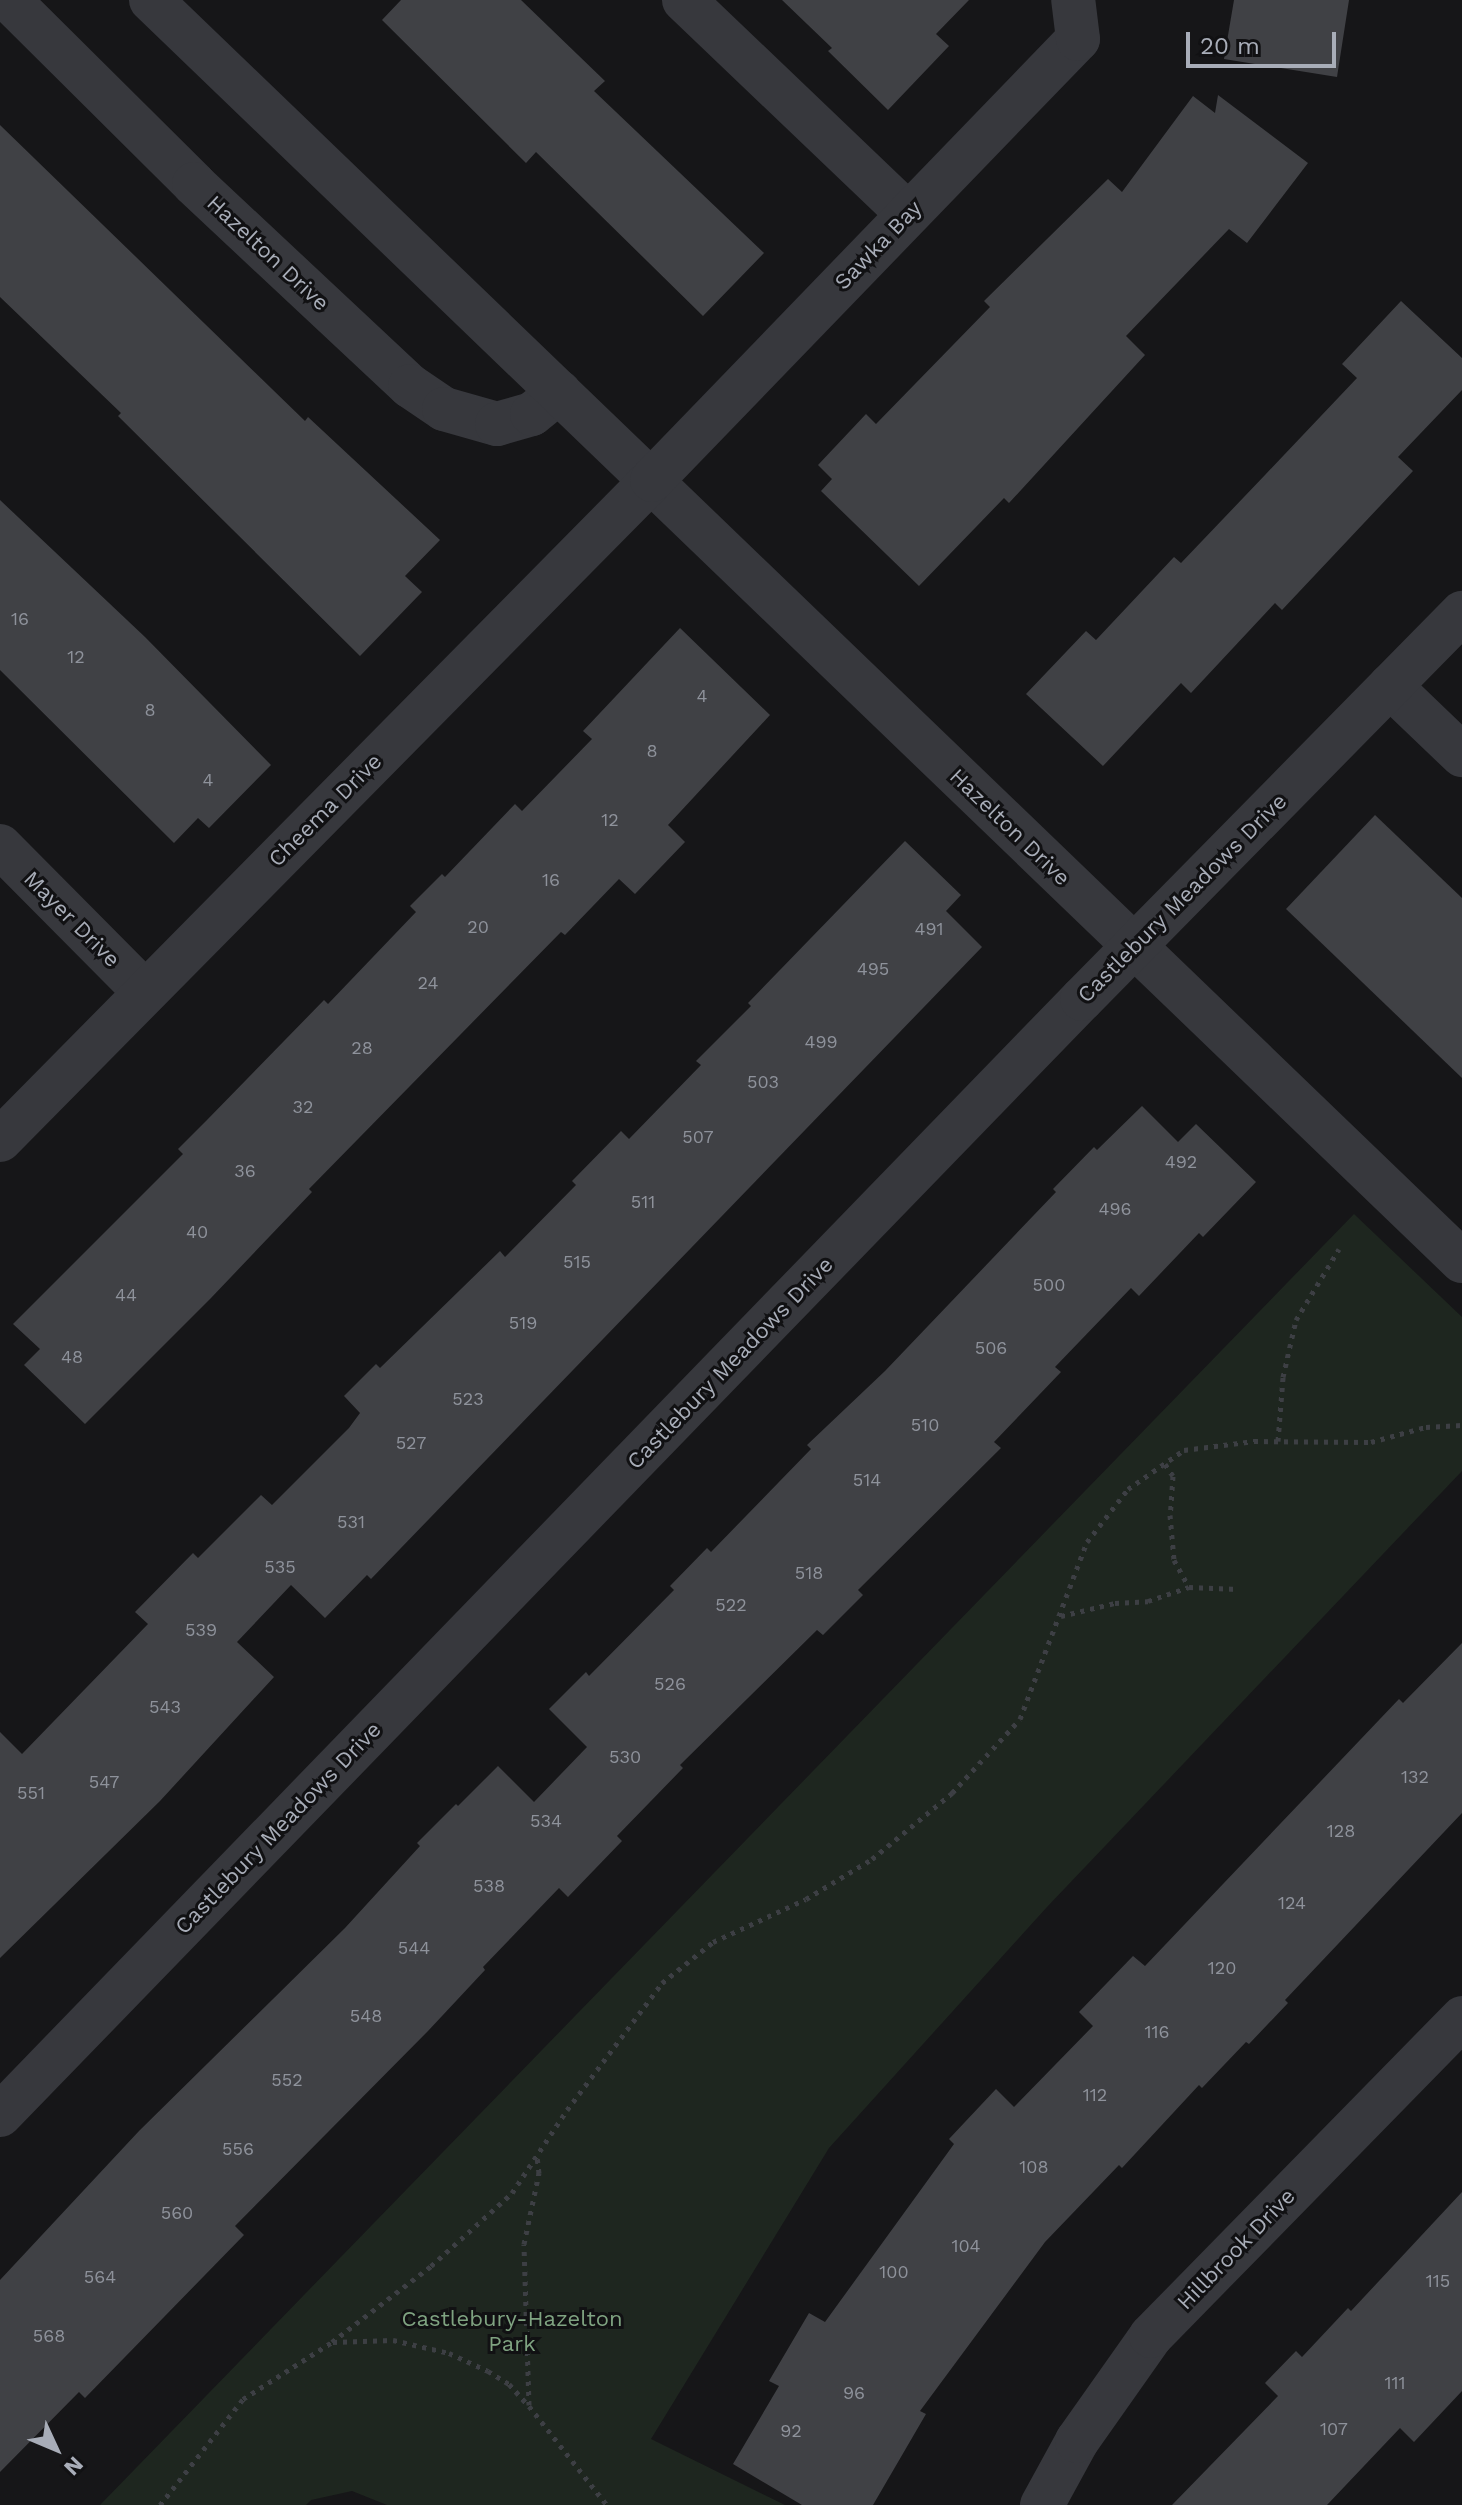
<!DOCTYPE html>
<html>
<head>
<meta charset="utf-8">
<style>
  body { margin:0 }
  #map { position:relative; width:1462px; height:2505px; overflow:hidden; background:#161618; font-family:"Work Sans",sans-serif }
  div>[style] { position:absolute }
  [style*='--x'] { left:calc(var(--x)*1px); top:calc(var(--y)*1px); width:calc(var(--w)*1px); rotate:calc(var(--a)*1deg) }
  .green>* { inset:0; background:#1e261f }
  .building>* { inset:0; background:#404145 }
  .path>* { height:5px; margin-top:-2.5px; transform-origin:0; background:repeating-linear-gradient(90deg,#3d3f44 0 4px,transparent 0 10px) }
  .minor>* { height:44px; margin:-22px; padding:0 22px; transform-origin:22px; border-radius:22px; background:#37383d }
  span { translate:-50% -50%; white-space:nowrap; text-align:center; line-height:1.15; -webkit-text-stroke:6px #111113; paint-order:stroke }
  .number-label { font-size:18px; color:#8e929b }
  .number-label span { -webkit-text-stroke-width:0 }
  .street-label { font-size:22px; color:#a8adb8 }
  .park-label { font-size:22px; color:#7fa381 }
  .north { position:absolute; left:16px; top:2409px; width:80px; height:80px; -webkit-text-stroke:6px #111113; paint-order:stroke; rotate:134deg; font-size:22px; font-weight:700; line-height:32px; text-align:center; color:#a8adb8 }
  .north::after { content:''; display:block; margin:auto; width:28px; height:36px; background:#a8adb8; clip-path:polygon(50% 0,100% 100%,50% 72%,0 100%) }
  .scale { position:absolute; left:1186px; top:32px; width:150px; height:36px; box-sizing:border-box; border:4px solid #a8adb8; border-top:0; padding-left:10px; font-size:24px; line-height:28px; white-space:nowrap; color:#a8adb8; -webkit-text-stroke:6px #111113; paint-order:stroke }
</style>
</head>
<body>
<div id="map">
  <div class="green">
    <i style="clip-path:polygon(1354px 1214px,1462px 1317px,1462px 1471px,1047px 1907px,829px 2148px,651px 2439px,785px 2505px,387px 2505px,352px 2491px,311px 2500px,306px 2505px,100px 2505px)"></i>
  </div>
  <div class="building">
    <i style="clip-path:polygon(401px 0,521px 0,605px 81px,594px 91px,764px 253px,703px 316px,536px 152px,526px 163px,382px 20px)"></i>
    <i style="clip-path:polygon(782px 0,969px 0,936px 34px,949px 46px,888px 110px,828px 51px,832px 48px)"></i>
    <i style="clip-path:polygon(1234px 0,1349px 0,1337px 77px,1224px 59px)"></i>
    <i style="clip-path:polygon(1218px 95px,1308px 163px,1247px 243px,1229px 229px,1126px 336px,1145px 355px,1009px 503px,1004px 498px,919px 586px,821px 491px,832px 479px,818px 465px,866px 414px,876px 424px,990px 307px,984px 301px,1108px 179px,1122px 192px,1193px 96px,1215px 113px)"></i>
    <i style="clip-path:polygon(0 125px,305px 421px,308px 417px,440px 540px,405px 576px,422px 592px,360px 656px,118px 416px,121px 413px,0 297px)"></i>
    <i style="clip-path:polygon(1401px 301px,1462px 358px,1462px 390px,1398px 457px,1413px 471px,1282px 610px,1275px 603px,1191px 693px,1181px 683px,1103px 766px,1026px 694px,1086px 631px,1096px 640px,1174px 557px,1181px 563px,1265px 475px,1357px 378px,1342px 364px)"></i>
    <i style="clip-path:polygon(0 500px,145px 637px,271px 765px,209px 828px,198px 818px,174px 843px,0 670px)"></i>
    <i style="clip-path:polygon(680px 628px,770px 715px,668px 825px,685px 842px,635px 894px,619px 879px,565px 935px,561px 932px,309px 1189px,312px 1192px,211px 1298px,85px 1424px,24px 1365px,40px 1349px,13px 1324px,183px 1154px,178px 1149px,206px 1121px,324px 1000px,328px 1004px,416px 912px,410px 906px,442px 874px,445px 877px,515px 804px,522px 811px,592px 739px,583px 731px)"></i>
    <i style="clip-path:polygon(1375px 815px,1462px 898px,1462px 1078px,1286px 909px)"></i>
    <i style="clip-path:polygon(905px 841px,961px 895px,946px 911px,982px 947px,371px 1579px,367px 1575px,325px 1618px,291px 1585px,237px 1642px,274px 1677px,160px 1801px,0 1958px,0 1732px,22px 1754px,148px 1624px,135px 1612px,193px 1553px,198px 1558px,261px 1495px,272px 1505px,349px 1428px,360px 1413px,344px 1396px,376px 1364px,380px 1368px,500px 1251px,505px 1257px,576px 1185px,572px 1181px,621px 1131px,629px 1139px,701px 1065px,696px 1061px,751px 1006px,748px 1003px)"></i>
    <i style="clip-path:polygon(1142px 1106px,1178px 1142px,1196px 1124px,1256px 1182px,1203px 1237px,1199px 1233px,1139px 1296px,1131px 1288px,1055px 1367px,1061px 1372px,994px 1442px,1001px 1448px,858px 1590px,863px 1595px,823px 1635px,817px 1630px,680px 1765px,683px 1768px,617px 1836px,622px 1841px,568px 1897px,559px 1888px,483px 1967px,485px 1970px,428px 2031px,235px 2226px,244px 2235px,85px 2398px,79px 2392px,0 2472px,0 2280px,139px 2131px,345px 1928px,420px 1846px,417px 1843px,456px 1804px,458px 1806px,498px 1766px,534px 1802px,587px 1747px,549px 1709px,586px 1672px,589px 1676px,674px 1590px,670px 1586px,707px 1548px,711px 1552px,811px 1449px,807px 1445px,885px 1371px,1056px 1192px,1053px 1189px,1094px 1147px,1097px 1150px)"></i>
    <i style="clip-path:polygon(1462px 1643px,1462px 1813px,1285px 2000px,1288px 2003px,1249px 2044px,1246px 2042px,1202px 2088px,1199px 2085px,1122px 2168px,1119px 2165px,1045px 2242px,920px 2411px,926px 2414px,873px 2505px,802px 2505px,733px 2464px,779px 2386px,769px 2381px,809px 2313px,825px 2322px,954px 2144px,949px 2139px,996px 2089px,1014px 2107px,1093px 2026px,1079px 2012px,1133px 1956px,1145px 1966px,1399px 1699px,1403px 1703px)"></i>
    <i style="clip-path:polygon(1462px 2192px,1462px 2391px,1414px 2442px,1400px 2428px,1327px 2505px,1172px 2505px,1278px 2396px,1265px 2383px,1296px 2351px,1302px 2357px,1348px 2308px,1351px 2311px)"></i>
  </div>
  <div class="path">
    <i style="--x:1278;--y:1441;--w:64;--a:-85.5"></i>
    <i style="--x:1283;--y:1377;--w:58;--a:-77.2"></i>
    <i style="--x:1296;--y:1320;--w:83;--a:-58.8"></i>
    <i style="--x:1165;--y:1464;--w:14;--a:56"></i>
    <i style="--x:1173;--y:1476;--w:39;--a:94"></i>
    <i style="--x:1170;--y:1515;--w:45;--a:84.9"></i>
    <i style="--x:1174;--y:1560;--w:31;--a:61"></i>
    <i style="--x:1061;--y:1616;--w:56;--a:-13.5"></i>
    <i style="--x:1115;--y:1603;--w:33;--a:-3"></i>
    <i style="--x:1148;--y:1601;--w:43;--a:-18.9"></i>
    <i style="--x:1189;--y:1587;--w:49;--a:2.3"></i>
    <i style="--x:333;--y:2342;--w:60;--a:-1.9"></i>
    <i style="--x:393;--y:2340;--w:57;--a:13.1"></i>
    <i style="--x:449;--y:2353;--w:43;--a:24.8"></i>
    <i style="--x:488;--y:2371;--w:25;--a:32"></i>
    <i style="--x:509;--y:2384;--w:30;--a:48"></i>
    <i style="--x:529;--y:2406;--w:126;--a:51.8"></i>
    <i style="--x:529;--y:2405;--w:161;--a:-91.8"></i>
    <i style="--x:524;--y:2244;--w:73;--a:-78.1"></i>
    <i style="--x:539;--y:2173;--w:16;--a:-97"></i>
    <i style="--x:160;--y:2505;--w:135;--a:-51.9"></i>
    <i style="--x:243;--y:2399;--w:106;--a:-32.6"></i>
    <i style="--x:332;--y:2342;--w:125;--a:-37.5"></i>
    <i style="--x:431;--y:2266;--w:109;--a:-42"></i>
    <i style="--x:512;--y:2193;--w:100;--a:-56.5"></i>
    <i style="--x:567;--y:2110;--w:159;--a:-53.2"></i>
    <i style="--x:662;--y:1983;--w:65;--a:-38.8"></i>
    <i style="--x:713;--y:1942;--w:102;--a:-24.8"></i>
    <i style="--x:806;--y:1899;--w:77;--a:-31.2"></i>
    <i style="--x:872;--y:1859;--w:104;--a:-39.5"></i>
    <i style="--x:952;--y:1793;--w:100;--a:-47.4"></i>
    <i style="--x:1020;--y:1719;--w:189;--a:-69.3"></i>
    <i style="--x:1087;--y:1542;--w:67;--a:-52.3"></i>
    <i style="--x:1128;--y:1489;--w:68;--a:-34.9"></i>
    <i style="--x:1184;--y:1450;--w:71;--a:-7.3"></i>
    <i style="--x:1254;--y:1441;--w:117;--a:0.5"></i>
    <i style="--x:1371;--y:1442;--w:57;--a:-15.3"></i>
    <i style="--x:1426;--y:1427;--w:36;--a:-3"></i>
  </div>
  <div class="minor">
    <i style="--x:9;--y:0;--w:261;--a:44.8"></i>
    <i style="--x:194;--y:184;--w:296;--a:43.1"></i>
    <i style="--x:410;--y:386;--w:41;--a:34.1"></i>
    <i style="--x:444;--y:409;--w:55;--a:15.8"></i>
    <i style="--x:497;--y:424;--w:36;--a:-16"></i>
    <i style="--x:532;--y:414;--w:35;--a:-39"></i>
    <i style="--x:151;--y:0;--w:1819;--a:43.89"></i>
    <i style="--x:684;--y:0;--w:310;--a:43.7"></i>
    <i style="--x:1390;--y:686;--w:100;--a:43.8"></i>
    <i style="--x:0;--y:846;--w:206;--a:45.2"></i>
    <i style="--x:0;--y:1140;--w:928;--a:-45.35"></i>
    <i style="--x:652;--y:480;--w:613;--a:-45.99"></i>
    <i style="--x:1078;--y:39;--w:39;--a:-97"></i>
    <i style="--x:0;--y:2115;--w:1554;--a:-45.89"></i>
    <i style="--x:1082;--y:999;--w:542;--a:-45.45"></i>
    <i style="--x:1042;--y:2505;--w:73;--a:-61.3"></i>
    <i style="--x:1077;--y:2441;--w:128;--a:-54.8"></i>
    <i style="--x:1151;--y:2336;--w:445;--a:-45.6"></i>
  </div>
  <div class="number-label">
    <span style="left:20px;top:619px">16</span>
    <span style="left:76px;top:657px">12</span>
    <span style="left:702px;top:696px">4</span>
    <span style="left:150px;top:710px">8</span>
    <span style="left:652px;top:751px">8</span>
    <span style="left:208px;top:780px">4</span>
    <span style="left:610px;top:820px">12</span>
    <span style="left:551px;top:880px">16</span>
    <span style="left:478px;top:927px">20</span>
    <span style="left:929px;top:929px">491</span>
    <span style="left:873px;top:969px">495</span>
    <span style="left:428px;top:983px">24</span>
    <span style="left:821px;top:1042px">499</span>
    <span style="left:362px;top:1048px">28</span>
    <span style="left:763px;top:1082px">503</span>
    <span style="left:303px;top:1107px">32</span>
    <span style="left:698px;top:1137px">507</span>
    <span style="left:1181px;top:1162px">492</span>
    <span style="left:245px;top:1171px">36</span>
    <span style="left:643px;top:1202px">511</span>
    <span style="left:1115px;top:1209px">496</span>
    <span style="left:197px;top:1232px">40</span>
    <span style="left:577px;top:1262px">515</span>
    <span style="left:1049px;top:1285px">500</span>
    <span style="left:126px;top:1295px">44</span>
    <span style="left:523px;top:1323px">519</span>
    <span style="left:991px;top:1348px">506</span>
    <span style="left:72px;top:1357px">48</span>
    <span style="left:468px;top:1399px">523</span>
    <span style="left:925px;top:1425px">510</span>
    <span style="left:411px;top:1443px">527</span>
    <span style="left:867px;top:1480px">514</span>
    <span style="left:351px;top:1522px">531</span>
    <span style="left:280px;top:1567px">535</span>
    <span style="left:809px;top:1573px">518</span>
    <span style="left:731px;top:1605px">522</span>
    <span style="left:201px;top:1630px">539</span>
    <span style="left:670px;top:1684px">526</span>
    <span style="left:165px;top:1707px">543</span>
    <span style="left:625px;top:1757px">530</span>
    <span style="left:1415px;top:1777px">132</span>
    <span style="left:104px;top:1782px">547</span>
    <span style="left:31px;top:1793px">551</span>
    <span style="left:546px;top:1821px">534</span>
    <span style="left:1341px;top:1831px">128</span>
    <span style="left:489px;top:1886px">538</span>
    <span style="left:1292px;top:1903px">124</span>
    <span style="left:414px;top:1948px">544</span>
    <span style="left:1222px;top:1968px">120</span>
    <span style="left:366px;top:2016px">548</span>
    <span style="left:1157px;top:2032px">116</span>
    <span style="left:287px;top:2080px">552</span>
    <span style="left:1095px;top:2095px">112</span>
    <span style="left:238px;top:2149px">556</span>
    <span style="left:1034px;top:2167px">108</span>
    <span style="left:177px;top:2213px">560</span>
    <span style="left:966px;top:2246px">104</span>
    <span style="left:894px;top:2272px">100</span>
    <span style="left:100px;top:2277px">564</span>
    <span style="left:1438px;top:2281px">115</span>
    <span style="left:49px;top:2336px">568</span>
    <span style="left:1395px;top:2383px">111</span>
    <span style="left:854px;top:2393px">96</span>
    <span style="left:1334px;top:2429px">107</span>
    <span style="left:791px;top:2431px">92</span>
  </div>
  <div class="street-label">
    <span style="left:878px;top:245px;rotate:-46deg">Sawka Bay</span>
    <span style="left:268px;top:253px;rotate:43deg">Hazelton Drive</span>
    <span style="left:325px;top:810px;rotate:-45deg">Cheema Drive</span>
    <span style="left:1010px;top:827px;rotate:44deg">Hazelton Drive</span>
    <span style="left:1182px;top:898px;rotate:-45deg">Castlebury Meadows Drive</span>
    <span style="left:72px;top:919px;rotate:45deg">Mayer Drive</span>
    <span style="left:730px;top:1363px;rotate:-46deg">Castlebury Meadows Drive</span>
    <span style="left:278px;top:1828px;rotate:-46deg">Castlebury Meadows Drive</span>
    <span style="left:1236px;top:2249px;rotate:-46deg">Hillbrook Drive</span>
  </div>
  <div class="park-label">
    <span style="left:512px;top:2331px">Castlebury-Hazelton<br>Park</span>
  </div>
  <div class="north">N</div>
  <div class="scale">20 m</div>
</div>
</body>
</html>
